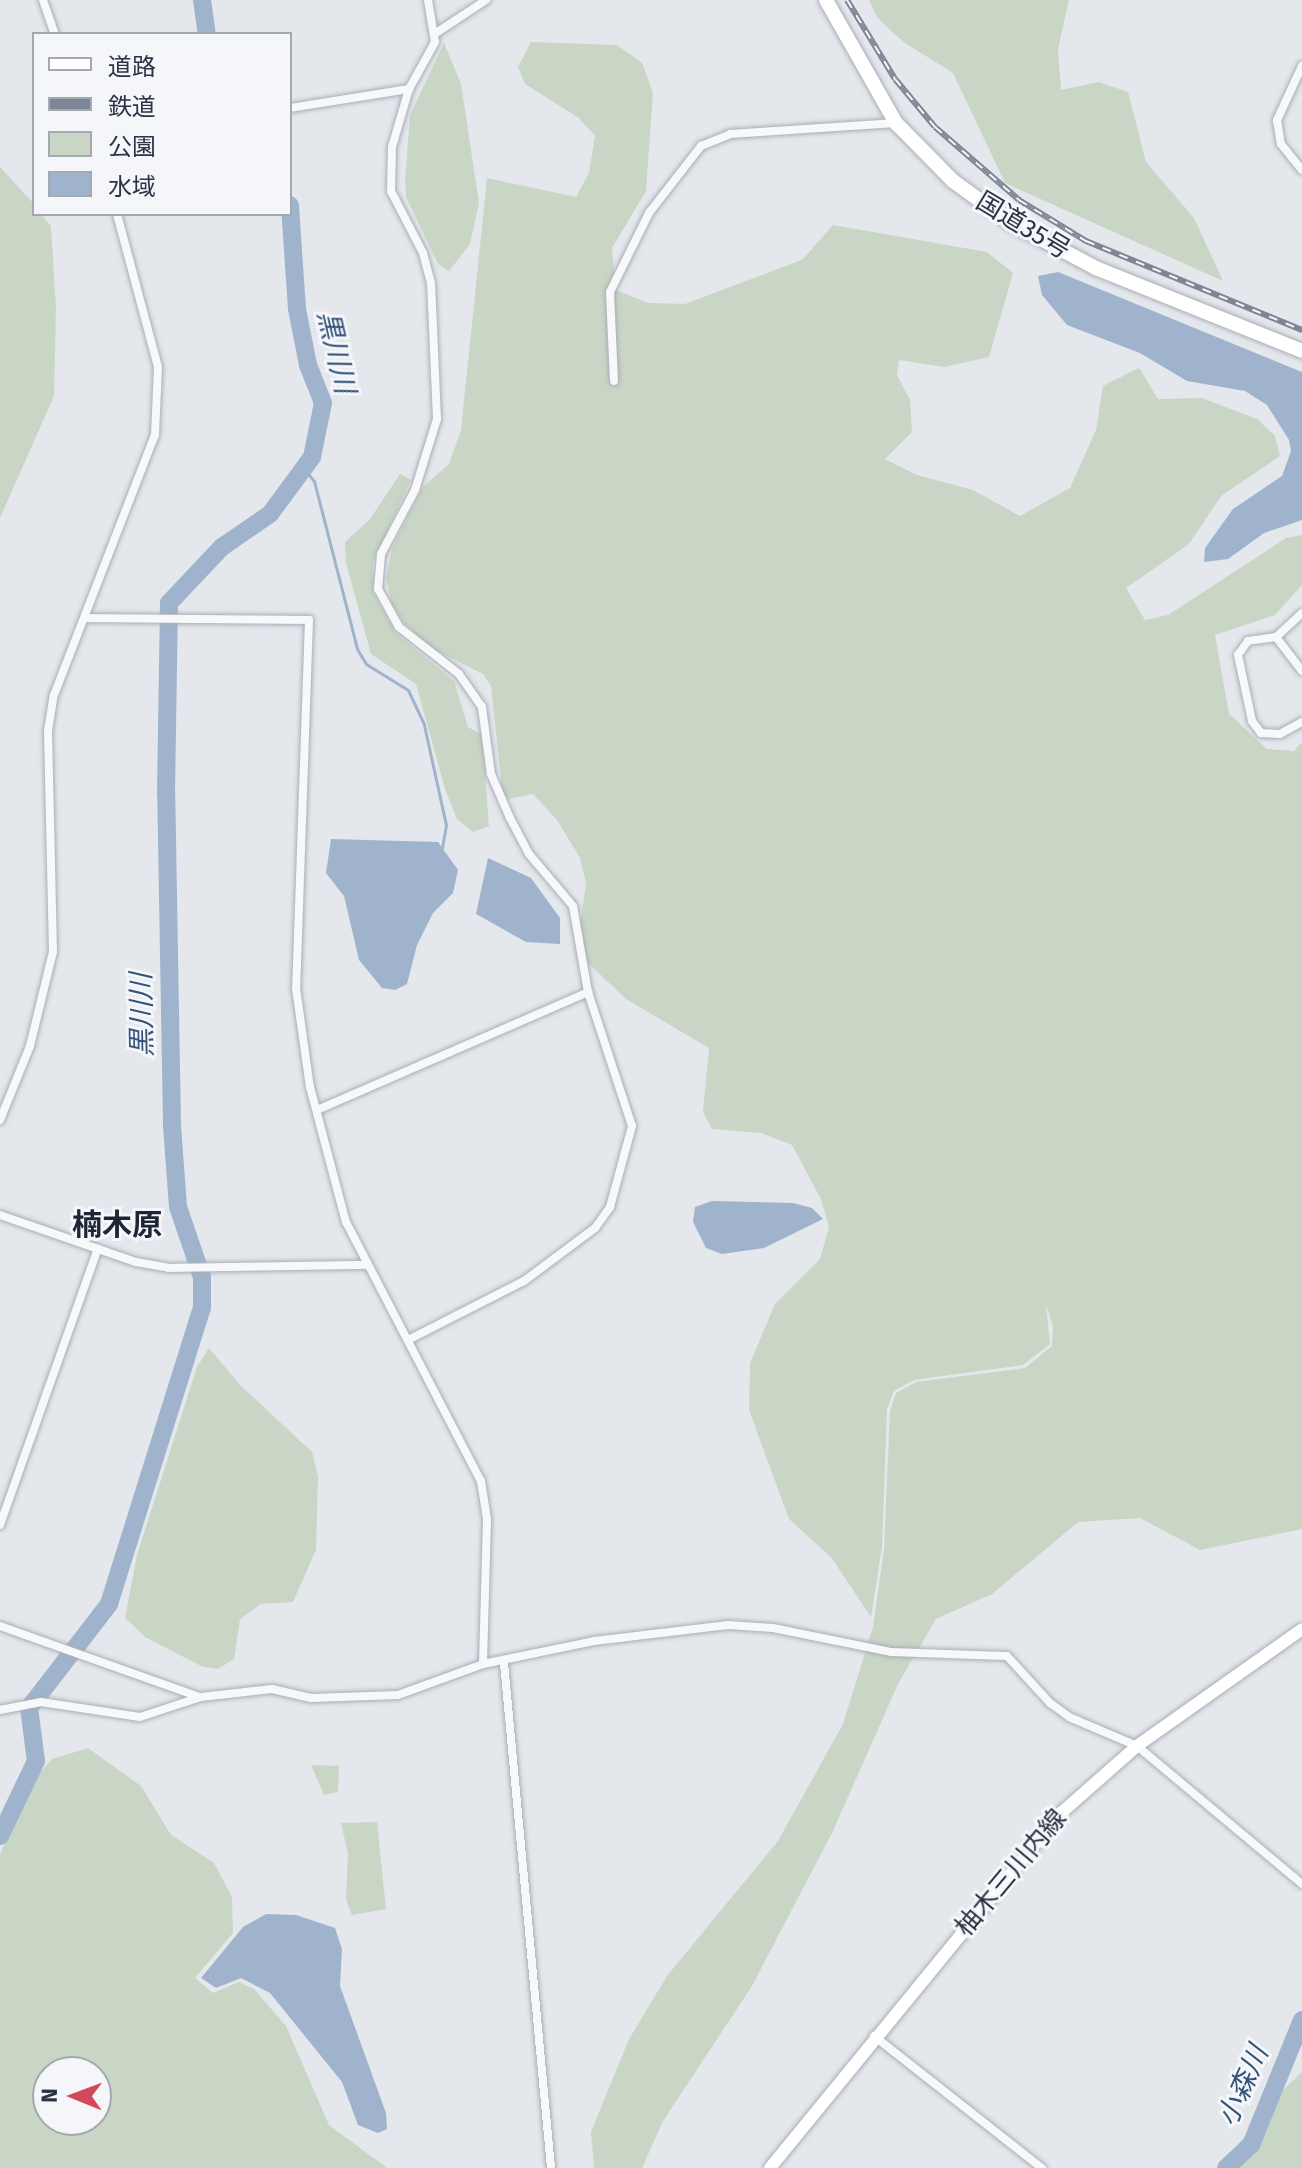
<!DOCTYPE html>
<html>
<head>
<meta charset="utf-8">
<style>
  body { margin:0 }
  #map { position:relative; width:1302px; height:2168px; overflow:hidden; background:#e4e7ec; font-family:"Fira Sans","Noto Sans JP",sans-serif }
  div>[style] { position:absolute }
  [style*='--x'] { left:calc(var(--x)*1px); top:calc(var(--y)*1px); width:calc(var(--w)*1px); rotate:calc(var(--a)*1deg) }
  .green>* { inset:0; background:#c9d6c5 }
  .water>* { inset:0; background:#9fb4cc }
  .stream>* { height:3px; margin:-1.5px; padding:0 1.5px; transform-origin:1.5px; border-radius:1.5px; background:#9fb4cc }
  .river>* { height:18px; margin:-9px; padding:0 9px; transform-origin:9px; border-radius:9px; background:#9fb4cc }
  .roads { filter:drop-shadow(0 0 2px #a9aeb7) drop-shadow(0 0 2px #a9aeb7) }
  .street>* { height:8px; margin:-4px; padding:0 4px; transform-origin:4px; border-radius:4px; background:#f7f8fa }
  .primary>* { height:12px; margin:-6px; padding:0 6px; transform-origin:6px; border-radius:6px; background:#fff }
  .highway>* { height:14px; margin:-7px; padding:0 7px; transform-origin:7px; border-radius:7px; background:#fff }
  .rail>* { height:6px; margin-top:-3px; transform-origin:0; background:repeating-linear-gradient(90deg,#f4f6f9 0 9px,#7d8696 0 18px); box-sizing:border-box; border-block:2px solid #7d8696 }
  span { translate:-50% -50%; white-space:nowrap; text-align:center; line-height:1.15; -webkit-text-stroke:6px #f4f6f9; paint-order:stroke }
  .street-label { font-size:26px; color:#2b3445 }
  .water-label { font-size:28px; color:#34527a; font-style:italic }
  .quarter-label { font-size:30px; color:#1d2536; font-weight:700 }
  .legend { position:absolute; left:32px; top:32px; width:260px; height:184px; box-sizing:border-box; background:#f4f6f9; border:2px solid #a4a8b1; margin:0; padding:10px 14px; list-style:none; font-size:24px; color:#2b3445 }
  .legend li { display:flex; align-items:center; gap:16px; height:40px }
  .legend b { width:40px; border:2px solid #a4a8b1 }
  .north { position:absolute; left:32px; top:2056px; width:80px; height:80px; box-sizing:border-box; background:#f4f6f9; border:2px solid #a4a8b1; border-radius:50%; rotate:271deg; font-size:22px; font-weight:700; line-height:32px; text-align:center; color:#2b3445 }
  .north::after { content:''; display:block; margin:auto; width:28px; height:36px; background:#d1495b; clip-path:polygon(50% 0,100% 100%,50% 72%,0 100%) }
</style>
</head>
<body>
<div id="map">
  <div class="green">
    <i style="clip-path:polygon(869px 0,1069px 0,1058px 49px,1061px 90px,1099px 82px,1128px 92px,1146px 162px,1194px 218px,1223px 281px,1005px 183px,953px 73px,902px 41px,877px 17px)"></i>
    <i style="clip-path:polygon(531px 42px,617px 45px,642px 63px,653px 93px,646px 191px,612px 248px,616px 290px,648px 303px,685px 304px,802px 260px,833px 225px,987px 252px,1013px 273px,989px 357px,944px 367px,899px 360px,897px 375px,910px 400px,912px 432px,885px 459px,917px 475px,973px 490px,1020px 516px,1070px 488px,1096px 430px,1103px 386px,1139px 368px,1158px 399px,1202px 398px,1257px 419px,1275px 436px,1280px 456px,1221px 496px,1189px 544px,1126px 588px,1145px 620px,1168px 615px,1286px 538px,1302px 535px,1302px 585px,1275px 615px,1215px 635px,1229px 714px,1267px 749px,1294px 751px,1302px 742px,1302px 1529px,1200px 1550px,1140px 1518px,1078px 1522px,992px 1594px,936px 1619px,898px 1684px,833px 1831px,752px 1986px,663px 2121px,642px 2168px,594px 2168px,591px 2132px,629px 2039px,667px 1976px,778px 1841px,843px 1724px,873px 1627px,884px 1549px,890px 1411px,896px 1393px,916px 1382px,1025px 1368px,1052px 1346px,1053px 1326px,1046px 1305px,1050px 1344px,1023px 1365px,914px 1380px,894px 1391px,887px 1409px,882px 1547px,871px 1617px,831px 1557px,789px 1519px,749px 1410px,750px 1363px,775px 1304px,820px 1259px,829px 1227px,821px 1199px,792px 1145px,761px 1133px,712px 1129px,703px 1112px,709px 1048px,626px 999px,585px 960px,580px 926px,586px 883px,580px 858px,557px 820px,533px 794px,508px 799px,502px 789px,491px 686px,483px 674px,429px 647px,404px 623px,392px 604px,386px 578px,392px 548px,423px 487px,449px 464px,461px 430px,487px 178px,576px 197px,589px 173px,595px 136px,579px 118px,525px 84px,518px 67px)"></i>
    <i style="clip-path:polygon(444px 43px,461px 84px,479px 203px,470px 244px,449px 271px,438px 264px,406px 197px,405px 181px,410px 115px)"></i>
    <i style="clip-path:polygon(0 167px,34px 204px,34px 214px,41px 214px,51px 226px,56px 308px,54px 396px,0 518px)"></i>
    <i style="clip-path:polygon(400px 474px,411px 480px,373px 561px,373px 593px,396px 633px,454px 681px,468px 727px,482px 735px,489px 826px,473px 832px,457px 819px,445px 789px,416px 684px,371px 654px,346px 563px,345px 542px,370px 519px)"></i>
    <i style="clip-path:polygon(209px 1348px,240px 1385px,312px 1452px,318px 1477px,316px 1550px,293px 1602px,261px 1604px,240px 1619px,234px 1659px,218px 1669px,203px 1667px,145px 1637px,125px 1618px,137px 1555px,197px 1367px)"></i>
    <i style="clip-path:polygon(evenodd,88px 1748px,141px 1786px,171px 1835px,214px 1863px,232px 1897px,233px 1933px,195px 1978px,213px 1993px,239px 1982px,254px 1989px,286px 2026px,329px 2125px,387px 2168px,0 2168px,0 1855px,26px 1788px,52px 1759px,88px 1748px,48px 2072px,96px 2072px,96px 2120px,48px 2120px,48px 2072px)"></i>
    <i style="clip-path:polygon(311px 1765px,339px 1766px,338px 1792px,324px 1795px)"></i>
    <i style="clip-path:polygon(377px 1822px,386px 1909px,352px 1915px,346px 1900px,348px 1854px,341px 1823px)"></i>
    <i style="clip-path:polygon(1302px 2072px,1302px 2168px,1219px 2168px,1286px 2087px)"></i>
  </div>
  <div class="water">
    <i style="clip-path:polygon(1058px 272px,1302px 372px,1302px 520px,1264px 533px,1228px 559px,1204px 562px,1205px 548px,1233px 509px,1282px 476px,1291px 451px,1289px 440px,1267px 405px,1245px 391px,1187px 381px,1140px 353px,1067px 325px,1042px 295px,1038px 276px)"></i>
    <i style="clip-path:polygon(331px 839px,438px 842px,458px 870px,453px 893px,433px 913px,417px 945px,407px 984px,395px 990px,382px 988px,359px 960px,344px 896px,326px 873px)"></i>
    <i style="clip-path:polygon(488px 858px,531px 878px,560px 918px,560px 944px,526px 942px,476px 914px)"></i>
    <i style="clip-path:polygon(712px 1201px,793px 1203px,812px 1208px,823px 1219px,764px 1248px,722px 1254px,706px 1248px,693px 1222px,695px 1207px)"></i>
    <i style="clip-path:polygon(266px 1914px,296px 1915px,335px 1928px,342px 1949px,340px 1986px,386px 2113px,387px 2129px,378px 2133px,358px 2125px,342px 2082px,270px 1993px,241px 1978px,216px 1988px,201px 1978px,243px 1927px)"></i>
  </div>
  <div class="stream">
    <i style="--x:305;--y:470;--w:14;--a:51"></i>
    <i style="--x:314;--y:481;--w:173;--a:75.6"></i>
    <i style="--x:357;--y:649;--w:17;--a:59"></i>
    <i style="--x:366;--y:664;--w:49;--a:31.8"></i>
    <i style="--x:408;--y:690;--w:38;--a:65"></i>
    <i style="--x:424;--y:725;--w:102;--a:77.6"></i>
    <i style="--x:446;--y:825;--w:23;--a:100"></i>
  </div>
  <div class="river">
    <i style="--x:202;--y:0;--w:34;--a:82"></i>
    <i style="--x:0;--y:1836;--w:83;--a:-64.4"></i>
    <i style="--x:36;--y:1761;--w:53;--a:-97.5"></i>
    <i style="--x:29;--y:1708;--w:131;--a:-52.4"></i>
    <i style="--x:109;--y:1604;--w:310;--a:-72.6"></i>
    <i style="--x:202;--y:1308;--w:31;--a:-90"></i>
    <i style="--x:202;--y:1277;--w:74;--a:-108.9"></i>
    <i style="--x:178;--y:1207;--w:82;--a:-94.2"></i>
    <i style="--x:172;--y:1125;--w:332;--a:-91"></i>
    <i style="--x:166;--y:793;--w:190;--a:-89.1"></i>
    <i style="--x:169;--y:603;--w:77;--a:-46.6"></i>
    <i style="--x:222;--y:547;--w:58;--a:-34.5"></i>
    <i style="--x:270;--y:514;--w:71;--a:-53.6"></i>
    <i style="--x:312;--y:457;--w:55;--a:-78.5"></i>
    <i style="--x:323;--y:403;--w:41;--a:-111.5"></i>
    <i style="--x:308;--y:365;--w:57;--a:-101.1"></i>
    <i style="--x:297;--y:309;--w:104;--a:-93.9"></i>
    <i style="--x:1226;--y:2168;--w:34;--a:-43"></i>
    <i style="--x:1251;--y:2145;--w:135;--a:-67.8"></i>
  </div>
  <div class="roads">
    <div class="street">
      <i style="--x:43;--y:0;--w:36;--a:71"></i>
      <i style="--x:436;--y:33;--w:60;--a:-33.4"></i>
      <i style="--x:1302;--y:66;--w:60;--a:114.8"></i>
      <i style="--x:1277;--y:120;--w:24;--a:81"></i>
      <i style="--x:1281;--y:144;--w:33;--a:51"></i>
      <i style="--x:290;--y:108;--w:121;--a:-9.1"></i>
      <i style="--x:614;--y:381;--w:89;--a:-92.6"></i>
      <i style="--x:610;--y:292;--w:88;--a:-63.7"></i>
      <i style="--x:649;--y:213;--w:85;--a:-52.2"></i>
      <i style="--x:701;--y:146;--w:31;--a:-22"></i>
      <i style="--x:730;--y:134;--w:166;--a:-3.8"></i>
      <i style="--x:1302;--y:613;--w:35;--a:137"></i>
      <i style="--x:1276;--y:637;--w:28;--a:172"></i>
      <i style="--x:1248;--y:641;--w:17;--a:126"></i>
      <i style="--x:1238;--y:655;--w:67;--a:78"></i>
      <i style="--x:1252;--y:721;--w:15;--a:53"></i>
      <i style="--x:1261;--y:733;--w:19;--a:3"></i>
      <i style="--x:1280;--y:734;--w:25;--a:-29"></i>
      <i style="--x:85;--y:618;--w:224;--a:0.5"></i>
      <i style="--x:309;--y:620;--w:368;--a:92"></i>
      <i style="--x:296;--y:988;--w:100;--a:82"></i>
      <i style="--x:310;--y:1087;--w:140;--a:75.1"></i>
      <i style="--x:346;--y:1222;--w:292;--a:62.5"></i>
      <i style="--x:481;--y:1481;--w:39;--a:81"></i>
      <i style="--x:487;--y:1520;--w:144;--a:91.6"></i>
      <i style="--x:1276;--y:637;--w:43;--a:52.6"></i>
      <i style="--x:317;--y:1110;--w:296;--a:-23.5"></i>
      <i style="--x:0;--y:1120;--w:80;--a:-67.9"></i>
      <i style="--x:30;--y:1046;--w:97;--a:-76.3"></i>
      <i style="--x:53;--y:952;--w:221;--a:-91.3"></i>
      <i style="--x:48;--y:731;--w:36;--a:-81"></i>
      <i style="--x:54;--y:695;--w:279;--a:-68.8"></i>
      <i style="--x:155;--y:435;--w:68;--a:-87.5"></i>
      <i style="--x:158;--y:367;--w:158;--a:-105"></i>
      <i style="--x:0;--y:1215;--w:144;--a:19.1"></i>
      <i style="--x:136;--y:1262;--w:34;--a:10"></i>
      <i style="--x:169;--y:1268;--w:199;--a:-0.9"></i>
      <i style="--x:410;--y:1339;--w:128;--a:-27"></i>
      <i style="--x:524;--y:1281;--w:89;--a:-36.7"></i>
      <i style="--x:595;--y:1228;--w:26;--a:-54"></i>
      <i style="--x:610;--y:1207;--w:84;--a:-74.8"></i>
      <i style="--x:632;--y:1126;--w:141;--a:-108.2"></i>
      <i style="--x:588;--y:992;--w:87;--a:-99.9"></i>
      <i style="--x:573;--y:906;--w:68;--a:-130.2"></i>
      <i style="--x:529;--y:854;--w:41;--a:-117.8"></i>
      <i style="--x:510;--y:818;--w:48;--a:-113.4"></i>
      <i style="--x:491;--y:774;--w:68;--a:-97.7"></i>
      <i style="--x:482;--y:707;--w:40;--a:-124.9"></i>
      <i style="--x:459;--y:674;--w:76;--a:-141.9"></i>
      <i style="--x:399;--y:627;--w:43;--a:-118.9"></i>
      <i style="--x:378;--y:589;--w:35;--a:-85"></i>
      <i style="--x:381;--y:554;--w:72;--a:-62"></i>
      <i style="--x:415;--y:490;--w:74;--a:-72.8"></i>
      <i style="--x:437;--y:419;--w:136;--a:-92.5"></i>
      <i style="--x:431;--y:283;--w:31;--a:-105"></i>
      <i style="--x:423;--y:253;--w:70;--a:-117.3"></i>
      <i style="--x:391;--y:191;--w:44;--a:-88.7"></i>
      <i style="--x:392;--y:147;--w:60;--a:-73.7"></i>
      <i style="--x:409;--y:89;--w:54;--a:-61"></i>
      <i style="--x:435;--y:42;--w:43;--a:-99.5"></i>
      <i style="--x:0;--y:1525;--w:293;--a:-70.5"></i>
      <i style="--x:0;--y:1626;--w:211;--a:19.6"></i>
      <i style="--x:504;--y:1663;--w:507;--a:84.68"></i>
      <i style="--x:0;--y:1710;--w:42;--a:-11"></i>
      <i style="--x:41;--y:1702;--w:100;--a:8.6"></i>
      <i style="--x:140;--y:1717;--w:64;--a:-18.2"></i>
      <i style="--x:201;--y:1697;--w:71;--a:-6.4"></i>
      <i style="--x:272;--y:1689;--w:40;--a:13"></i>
      <i style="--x:311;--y:1698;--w:87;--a:-2"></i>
      <i style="--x:398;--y:1695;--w:90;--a:-20"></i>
      <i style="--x:483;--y:1664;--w:113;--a:-11.7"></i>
      <i style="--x:594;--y:1641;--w:135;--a:-6.8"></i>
      <i style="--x:728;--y:1625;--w:45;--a:3.8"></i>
      <i style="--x:773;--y:1628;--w:120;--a:11.5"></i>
      <i style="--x:891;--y:1652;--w:116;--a:2"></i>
      <i style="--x:1007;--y:1656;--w:64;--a:47.5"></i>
      <i style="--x:1050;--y:1703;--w:24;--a:36"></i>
      <i style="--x:1069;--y:1717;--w:74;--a:23.1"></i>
      <i style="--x:1137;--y:1746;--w:215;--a:39.9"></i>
      <i style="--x:874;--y:2036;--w:214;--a:38.2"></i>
    </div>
    <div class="primary">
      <i style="--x:770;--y:2168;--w:459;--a:-50.7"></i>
      <i style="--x:1061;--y:1813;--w:101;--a:-41.4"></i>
      <i style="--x:1137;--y:1746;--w:202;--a:-35.3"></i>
    </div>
    <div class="highway">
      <i style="--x:826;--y:0;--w:142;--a:60.4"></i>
      <i style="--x:896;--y:123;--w:81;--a:45.5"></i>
      <i style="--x:953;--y:181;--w:72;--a:35.9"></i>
      <i style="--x:1011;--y:223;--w:96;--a:27.9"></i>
      <i style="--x:1096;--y:268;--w:222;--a:21.9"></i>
    </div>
  </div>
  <div class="rail">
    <i style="--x:847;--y:0;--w:92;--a:58.7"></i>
    <i style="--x:895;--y:79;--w:62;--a:50.2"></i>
    <i style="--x:935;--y:127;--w:111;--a:41"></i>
    <i style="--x:1019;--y:200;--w:79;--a:31.5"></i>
    <i style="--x:1086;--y:241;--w:234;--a:22.4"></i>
  </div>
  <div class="street-label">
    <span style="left:1023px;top:226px;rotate:31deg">国道35号</span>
    <span style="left:1011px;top:1873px;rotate:-50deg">柚木三川内線</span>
  </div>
  <div class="water-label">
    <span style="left:336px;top:352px;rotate:77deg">黒川川</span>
    <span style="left:142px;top:1015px;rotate:-91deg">黒川川</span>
    <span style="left:1243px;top:2086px;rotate:-66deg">小森川</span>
  </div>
  <div class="quarter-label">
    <span style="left:117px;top:1225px">楠木原</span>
  </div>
  <ul class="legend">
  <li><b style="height:10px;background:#fff"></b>道路</li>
  <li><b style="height:10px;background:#7d8696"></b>鉄道</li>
  <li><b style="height:22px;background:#c9d6c5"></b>公園</li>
  <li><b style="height:22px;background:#9fb4cc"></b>水域</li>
  </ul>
  <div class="north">N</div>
</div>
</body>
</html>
